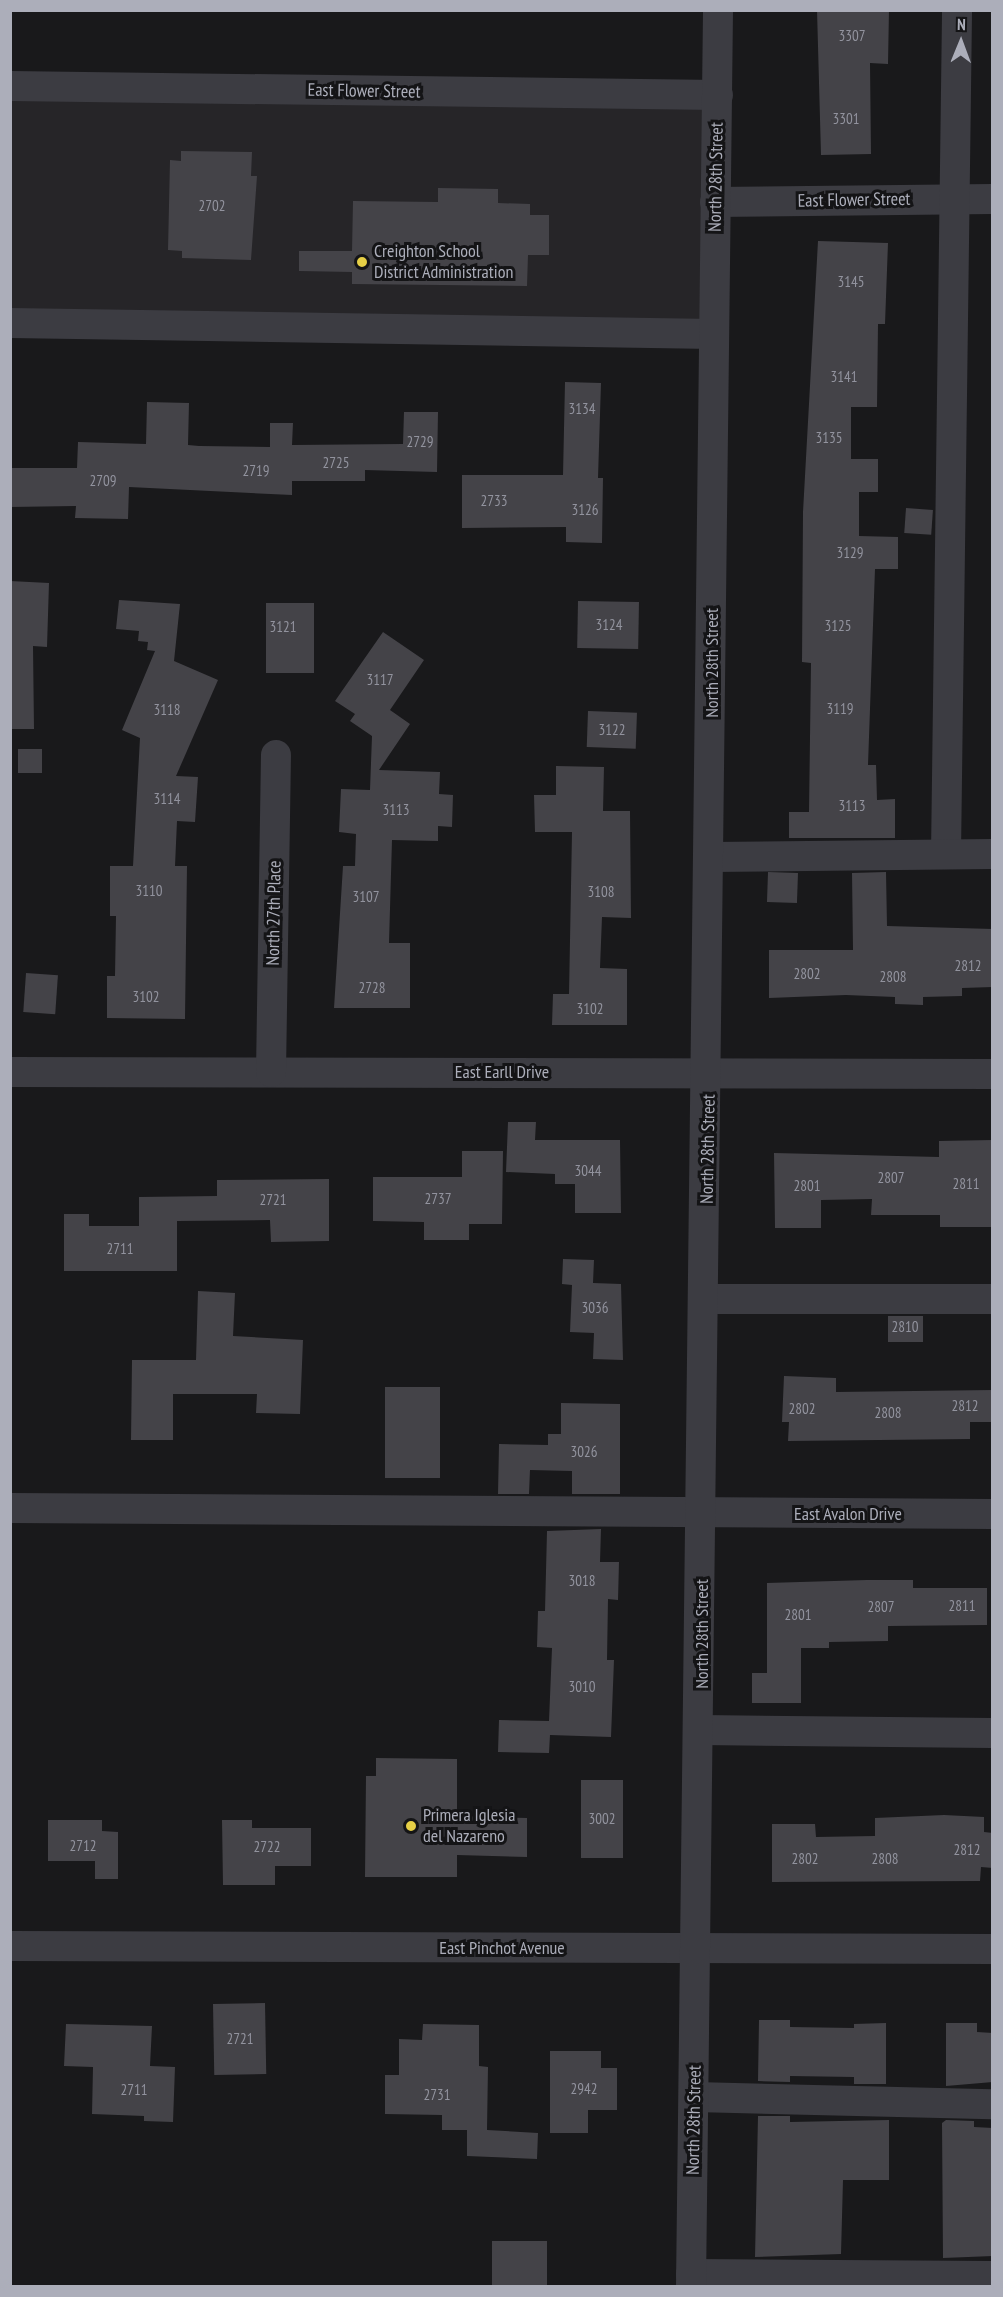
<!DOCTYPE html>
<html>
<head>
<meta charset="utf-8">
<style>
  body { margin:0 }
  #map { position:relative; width:1003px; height:2297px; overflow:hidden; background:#19191b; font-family:"PT Sans Narrow",sans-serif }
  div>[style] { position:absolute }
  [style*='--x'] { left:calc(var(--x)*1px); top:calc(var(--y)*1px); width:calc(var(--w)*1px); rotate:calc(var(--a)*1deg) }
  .built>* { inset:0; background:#262528; transform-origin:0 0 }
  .building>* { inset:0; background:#444348; transform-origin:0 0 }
  .minor>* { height:30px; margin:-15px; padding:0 15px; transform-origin:15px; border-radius:15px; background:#3c3c42 }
  .dots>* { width:16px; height:16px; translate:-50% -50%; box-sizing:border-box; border:3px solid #141416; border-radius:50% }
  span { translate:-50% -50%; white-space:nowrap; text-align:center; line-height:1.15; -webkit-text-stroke:6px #141416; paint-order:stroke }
  .number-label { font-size:15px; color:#92939e }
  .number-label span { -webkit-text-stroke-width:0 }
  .street-label { font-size:18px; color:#acaeba }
  .poi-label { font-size:18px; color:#acaeba }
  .left { translate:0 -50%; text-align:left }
  .frame { position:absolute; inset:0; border:12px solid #acaeba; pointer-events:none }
  .north { position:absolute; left:931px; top:12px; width:60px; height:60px; -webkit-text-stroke:4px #141416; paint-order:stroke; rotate:1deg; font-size:16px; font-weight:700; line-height:24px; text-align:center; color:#acaeba }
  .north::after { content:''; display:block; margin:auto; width:21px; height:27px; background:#acaeba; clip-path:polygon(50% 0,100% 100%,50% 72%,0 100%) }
</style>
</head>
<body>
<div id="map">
  <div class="built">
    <i style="left:11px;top:86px;width:707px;height:237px;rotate:1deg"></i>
  </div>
  <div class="building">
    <i style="clip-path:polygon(817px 10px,889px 10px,888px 64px,870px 63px,871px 154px,821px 155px)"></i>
    <i style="clip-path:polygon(181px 151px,252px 152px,251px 176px,257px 176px,251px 260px,182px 258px,182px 251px,168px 250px,170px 160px,181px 161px)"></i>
    <i style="clip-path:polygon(438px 188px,498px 189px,498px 203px,530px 204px,530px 215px,549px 215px,549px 255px,528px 255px,527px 286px,352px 284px,352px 272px,299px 271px,299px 251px,352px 251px,353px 201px,438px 202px)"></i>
    <i style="clip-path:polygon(818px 241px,888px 243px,885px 324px,878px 324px,877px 407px,851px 407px,851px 459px,878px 459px,878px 492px,859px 492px,859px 536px,898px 537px,898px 569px,875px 569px,868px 765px,876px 765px,877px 800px,895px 799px,895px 838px,789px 838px,789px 812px,809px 812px,811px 663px,802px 662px,803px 512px)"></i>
    <i style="clip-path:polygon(565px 382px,601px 383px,598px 478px,603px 478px,602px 543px,566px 542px,566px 527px,462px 528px,462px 475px,563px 475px)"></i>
    <i style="clip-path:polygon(147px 402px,189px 403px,188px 445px,199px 446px,270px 447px,270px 423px,293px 423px,292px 445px,403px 444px,404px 412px,438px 412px,437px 472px,365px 470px,365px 481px,292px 481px,292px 495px,129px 487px,128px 519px,75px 518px,76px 506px,10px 507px,10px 468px,77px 468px,78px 442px,146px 444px)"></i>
    <i style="left:906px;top:508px;width:27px;height:25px;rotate:4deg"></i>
    <i style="clip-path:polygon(10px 581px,49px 583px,47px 647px,33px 646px,34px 729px,10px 729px)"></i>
    <i style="clip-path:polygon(119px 600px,180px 604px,174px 661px,218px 680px,176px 776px,198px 777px,195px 822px,177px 821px,175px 866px,187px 866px,185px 1019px,107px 1018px,107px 976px,115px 976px,116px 916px,110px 916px,110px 866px,133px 866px,140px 738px,122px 730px,155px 651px,147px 650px,148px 642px,138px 641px,139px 631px,116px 629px)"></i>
    <i style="left:578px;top:601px;width:61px;height:47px;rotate:1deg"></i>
    <i style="left:266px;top:603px;width:48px;height:70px"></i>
    <i style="clip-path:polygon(383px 632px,424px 660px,390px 710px,410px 724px,379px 770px,440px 772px,439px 794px,453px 795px,452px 827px,438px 826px,438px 841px,392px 840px,389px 943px,410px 943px,410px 1008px,334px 1008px,343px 866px,355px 866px,356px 834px,339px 832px,341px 789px,370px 790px,372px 736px,350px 721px,355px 714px,335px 701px)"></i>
    <i style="left:588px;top:711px;width:49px;height:36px;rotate:2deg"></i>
    <i style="left:18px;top:749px;width:24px;height:24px"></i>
    <i style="clip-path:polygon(556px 766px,604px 767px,603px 811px,630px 811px,631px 918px,602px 917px,600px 968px,627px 969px,627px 1025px,552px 1025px,553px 994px,569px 994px,572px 832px,535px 832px,534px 795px,556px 795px)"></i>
    <i style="clip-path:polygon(886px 872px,887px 926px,993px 929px,993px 987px,962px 988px,962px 996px,923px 997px,923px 1005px,895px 1004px,895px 997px,846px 995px,769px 998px,769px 950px,853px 950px,852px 873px)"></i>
    <i style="left:798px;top:873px;width:30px;height:30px;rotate:92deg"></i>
    <i style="left:26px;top:973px;width:32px;height:39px;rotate:4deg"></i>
    <i style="clip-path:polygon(508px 1122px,536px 1122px,535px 1140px,620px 1140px,621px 1213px,575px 1213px,575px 1184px,555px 1184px,555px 1174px,506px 1172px)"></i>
    <i style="clip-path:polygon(993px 1140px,993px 1227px,940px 1227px,940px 1215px,871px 1215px,872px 1199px,821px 1200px,821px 1228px,775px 1228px,774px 1153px,939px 1157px,939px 1141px)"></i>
    <i style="clip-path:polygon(462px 1151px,503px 1151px,502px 1224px,469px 1224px,469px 1240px,424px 1240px,424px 1222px,373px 1221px,373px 1177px,462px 1177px)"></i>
    <i style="clip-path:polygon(329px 1179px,329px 1241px,271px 1242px,270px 1220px,177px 1221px,177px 1271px,64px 1271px,64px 1214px,89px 1214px,89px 1226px,139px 1226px,139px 1197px,217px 1196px,217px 1180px)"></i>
    <i style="clip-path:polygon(563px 1259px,594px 1260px,593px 1283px,621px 1284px,623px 1360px,593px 1359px,594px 1333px,570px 1332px,572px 1285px,562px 1284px)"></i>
    <i style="clip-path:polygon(198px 1291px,235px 1293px,233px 1336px,303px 1340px,300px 1414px,256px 1413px,257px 1394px,173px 1394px,173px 1440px,131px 1440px,132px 1360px,196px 1360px)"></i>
    <i style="left:888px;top:1316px;width:35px;height:26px"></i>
    <i style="clip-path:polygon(784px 1376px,836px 1378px,836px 1392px,993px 1390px,993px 1422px,970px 1422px,970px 1439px,788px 1441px,789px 1422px,782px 1422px)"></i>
    <i style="left:385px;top:1387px;width:55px;height:91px"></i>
    <i style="clip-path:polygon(561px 1403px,620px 1404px,620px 1494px,572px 1494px,572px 1471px,530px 1470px,529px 1494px,498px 1494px,499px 1444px,548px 1445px,548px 1434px,561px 1434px)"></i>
    <i style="clip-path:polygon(601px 1529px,600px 1562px,619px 1562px,618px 1600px,608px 1599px,607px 1660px,614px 1660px,611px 1737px,550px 1735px,549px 1753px,498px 1752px,499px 1720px,549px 1721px,552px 1648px,537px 1647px,538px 1611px,545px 1611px,547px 1531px)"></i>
    <i style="clip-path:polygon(867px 1580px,913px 1580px,913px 1588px,987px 1588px,987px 1625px,888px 1626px,888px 1641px,829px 1642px,829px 1648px,801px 1648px,801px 1703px,752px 1703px,752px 1673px,767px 1673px,767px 1583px)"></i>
    <i style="clip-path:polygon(376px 1758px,457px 1759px,457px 1816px,527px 1818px,527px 1857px,457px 1855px,457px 1877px,365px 1877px,366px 1776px,376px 1776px)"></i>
    <i style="left:581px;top:1780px;width:42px;height:78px"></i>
    <i style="clip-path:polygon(944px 1815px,984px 1817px,984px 1832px,993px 1833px,993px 1868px,981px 1867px,980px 1881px,772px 1882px,772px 1824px,815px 1824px,816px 1837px,875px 1836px,875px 1818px)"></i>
    <i style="clip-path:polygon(48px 1820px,102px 1820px,102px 1831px,118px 1832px,118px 1879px,95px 1879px,95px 1861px,48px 1861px)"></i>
    <i style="clip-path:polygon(222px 1820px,252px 1820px,252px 1828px,311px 1828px,311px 1866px,275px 1866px,275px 1885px,223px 1885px)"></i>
    <i style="left:265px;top:2003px;width:71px;height:52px;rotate:89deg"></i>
    <i style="clip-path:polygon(759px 2020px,790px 2020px,790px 2027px,854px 2028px,854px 2024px,886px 2023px,886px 2084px,854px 2084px,854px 2077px,790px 2076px,790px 2082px,758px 2081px)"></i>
    <i style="clip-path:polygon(946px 2023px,977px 2023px,977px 2032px,993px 2033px,993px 2082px,946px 2086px)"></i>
    <i style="clip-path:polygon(66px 2024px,152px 2026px,150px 2066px,175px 2067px,173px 2122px,144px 2121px,144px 2116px,92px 2114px,93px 2067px,64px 2066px)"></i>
    <i style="clip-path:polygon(423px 2024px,479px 2025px,479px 2066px,488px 2067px,487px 2130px,538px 2133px,537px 2159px,467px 2156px,467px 2130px,442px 2130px,442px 2115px,385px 2114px,385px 2075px,399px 2075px,399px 2039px,422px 2040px)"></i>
    <i style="clip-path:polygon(550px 2051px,601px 2051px,601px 2068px,617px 2068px,617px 2110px,588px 2110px,588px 2133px,550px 2133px)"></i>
    <i style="clip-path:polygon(758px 2116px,790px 2116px,790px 2122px,889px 2120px,889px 2180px,843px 2180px,841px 2254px,755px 2257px)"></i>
    <i style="clip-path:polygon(946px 2120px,974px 2121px,974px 2127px,993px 2128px,993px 2256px,943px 2258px,942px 2123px)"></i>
    <i style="left:492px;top:2241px;width:55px;height:45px"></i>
  </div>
  <div class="minor">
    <i style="--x:10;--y:86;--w:708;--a:0.73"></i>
    <i style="--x:715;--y:202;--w:277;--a:-0.6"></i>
    <i style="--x:10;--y:323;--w:704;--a:0.9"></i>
    <i style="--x:946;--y:854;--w:844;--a:-89.25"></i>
    <i style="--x:711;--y:857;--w:281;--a:-0.6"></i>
    <i style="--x:10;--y:1072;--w:982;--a:0.12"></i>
    <i style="--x:271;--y:1072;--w:317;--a:-89.1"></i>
    <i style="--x:706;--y:1299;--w:286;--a:0"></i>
    <i style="--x:10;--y:1508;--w:982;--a:0.35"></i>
    <i style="--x:701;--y:1730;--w:291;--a:0.6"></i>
    <i style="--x:10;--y:1946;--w:982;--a:0.18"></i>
    <i style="--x:695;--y:2097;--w:297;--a:1.4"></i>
    <i style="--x:691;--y:2274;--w:301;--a:0.4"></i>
    <i style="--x:691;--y:2286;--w:2276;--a:-89.32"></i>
  </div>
  <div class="dots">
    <i style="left:362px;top:262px;background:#e6cf46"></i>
    <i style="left:411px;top:1826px;background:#e6cf46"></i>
  </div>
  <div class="number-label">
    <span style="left:852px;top:36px">3307</span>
    <span style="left:846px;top:119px">3301</span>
    <span style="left:212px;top:206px">2702</span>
    <span style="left:851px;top:282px">3145</span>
    <span style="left:844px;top:377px">3141</span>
    <span style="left:582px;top:409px">3134</span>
    <span style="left:829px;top:438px">3135</span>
    <span style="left:420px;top:442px">2729</span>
    <span style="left:336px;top:463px">2725</span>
    <span style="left:256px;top:471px">2719</span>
    <span style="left:103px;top:481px">2709</span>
    <span style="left:494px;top:501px">2733</span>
    <span style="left:585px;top:510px">3126</span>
    <span style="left:850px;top:553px">3129</span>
    <span style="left:609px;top:625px">3124</span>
    <span style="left:838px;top:626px">3125</span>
    <span style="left:283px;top:627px">3121</span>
    <span style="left:380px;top:680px">3117</span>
    <span style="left:840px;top:709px">3119</span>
    <span style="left:167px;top:710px">3118</span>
    <span style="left:612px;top:730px">3122</span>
    <span style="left:167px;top:799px">3114</span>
    <span style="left:852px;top:806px">3113</span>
    <span style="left:396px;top:810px">3113</span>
    <span style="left:149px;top:891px">3110</span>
    <span style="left:601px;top:892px">3108</span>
    <span style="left:366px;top:897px">3107</span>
    <span style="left:968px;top:966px">2812</span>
    <span style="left:807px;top:974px">2802</span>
    <span style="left:893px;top:977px">2808</span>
    <span style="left:372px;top:988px">2728</span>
    <span style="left:146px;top:997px">3102</span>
    <span style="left:590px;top:1009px">3102</span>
    <span style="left:588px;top:1171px">3044</span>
    <span style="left:891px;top:1178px">2807</span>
    <span style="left:966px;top:1184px">2811</span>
    <span style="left:807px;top:1186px">2801</span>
    <span style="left:438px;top:1199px">2737</span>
    <span style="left:273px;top:1200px">2721</span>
    <span style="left:120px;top:1249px">2711</span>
    <span style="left:595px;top:1308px">3036</span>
    <span style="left:905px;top:1327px">2810</span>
    <span style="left:965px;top:1406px">2812</span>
    <span style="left:802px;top:1409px">2802</span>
    <span style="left:888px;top:1413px">2808</span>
    <span style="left:584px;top:1452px">3026</span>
    <span style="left:582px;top:1581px">3018</span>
    <span style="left:962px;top:1606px">2811</span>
    <span style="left:881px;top:1607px">2807</span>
    <span style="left:798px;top:1615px">2801</span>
    <span style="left:582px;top:1687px">3010</span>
    <span style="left:602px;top:1819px">3002</span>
    <span style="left:83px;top:1846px">2712</span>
    <span style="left:267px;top:1847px">2722</span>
    <span style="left:967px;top:1850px">2812</span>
    <span style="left:805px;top:1859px">2802</span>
    <span style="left:885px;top:1859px">2808</span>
    <span style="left:240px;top:2039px">2721</span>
    <span style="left:584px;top:2089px">2942</span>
    <span style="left:134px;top:2090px">2711</span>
    <span style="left:437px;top:2095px">2731</span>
  </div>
  <div class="street-label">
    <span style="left:364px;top:91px;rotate:1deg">East Flower Street</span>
    <span style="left:716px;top:177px;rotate:-89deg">North 28th Street</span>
    <span style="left:854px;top:200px;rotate:-1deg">East Flower Street</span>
    <span style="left:712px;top:663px;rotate:-90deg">North 28th Street</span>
    <span style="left:274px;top:913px;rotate:-89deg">North 27th Place</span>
    <span style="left:502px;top:1072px">East Earll Drive</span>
    <span style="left:708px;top:1149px;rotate:-89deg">North 28th Street</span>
    <span style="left:848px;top:1514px">East Avalon Drive</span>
    <span style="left:702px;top:1634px;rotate:-90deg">North 28th Street</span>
    <span style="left:502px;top:1948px">East Pinchot Avenue</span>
    <span style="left:694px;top:2120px;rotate:-89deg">North 28th Street</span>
  </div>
  <div class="poi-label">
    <span class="left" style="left:374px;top:262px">Creighton School<br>District Administration</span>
    <span class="left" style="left:423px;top:1826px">Primera Iglesia<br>del Nazareno</span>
  </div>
  <div class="frame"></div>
  <div class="north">N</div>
</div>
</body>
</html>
